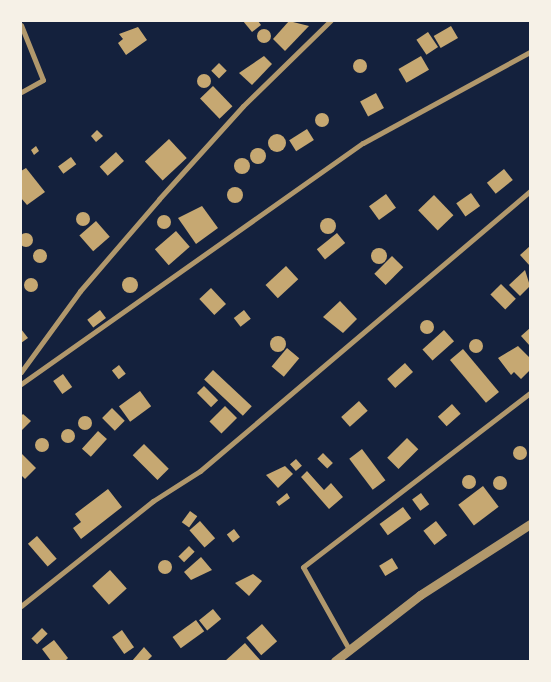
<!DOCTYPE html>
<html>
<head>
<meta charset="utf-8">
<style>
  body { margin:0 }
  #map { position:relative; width:551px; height:682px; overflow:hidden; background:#14213d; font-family:"IBM Plex Sans",sans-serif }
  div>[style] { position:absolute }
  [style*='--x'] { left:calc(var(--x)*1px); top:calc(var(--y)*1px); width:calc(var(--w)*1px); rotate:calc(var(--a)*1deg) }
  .building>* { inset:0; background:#c6a872; transform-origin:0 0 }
  .round { border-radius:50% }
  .minor>* { height:5px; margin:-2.5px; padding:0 2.5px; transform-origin:2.5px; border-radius:2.5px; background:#b1986c }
  .tertiary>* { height:9px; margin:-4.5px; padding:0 4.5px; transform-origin:4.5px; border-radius:4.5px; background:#b1986c }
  span { translate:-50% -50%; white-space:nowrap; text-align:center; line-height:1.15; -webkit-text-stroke:5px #f6f1e7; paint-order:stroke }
  .frame { position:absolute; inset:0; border:22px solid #f6f1e7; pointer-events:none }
</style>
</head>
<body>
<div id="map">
  <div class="building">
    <i style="clip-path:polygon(243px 21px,258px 21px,261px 25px,252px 32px)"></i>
    <i style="clip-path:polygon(289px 21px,309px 26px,285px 51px,273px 39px)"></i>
    <i style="left:451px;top:26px;width:14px;height:20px;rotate:60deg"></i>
    <i style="clip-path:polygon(138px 27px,147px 40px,126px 55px,118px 43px,123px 39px,119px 34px)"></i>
    <i class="round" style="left:257px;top:29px;width:14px;height:14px"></i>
    <i style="left:428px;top:32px;width:18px;height:14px;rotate:56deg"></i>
    <i style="clip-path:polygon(264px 56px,272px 64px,252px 85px,239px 73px)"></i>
    <i style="left:421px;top:56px;width:16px;height:26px;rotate:60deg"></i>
    <i class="round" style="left:353px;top:59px;width:14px;height:14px"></i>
    <i style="left:219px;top:63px;width:11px;height:11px;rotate:45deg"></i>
    <i class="round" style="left:197px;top:74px;width:14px;height:14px"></i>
    <i style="left:213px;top:86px;width:28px;height:18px;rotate:46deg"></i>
    <i style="left:376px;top:93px;width:17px;height:18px;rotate:62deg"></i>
    <i class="round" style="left:315px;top:113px;width:14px;height:14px"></i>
    <i style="left:307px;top:129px;width:13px;height:21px;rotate:58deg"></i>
    <i style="clip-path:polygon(97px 130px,103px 136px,96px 142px,91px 136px)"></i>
    <i class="round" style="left:268px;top:134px;width:18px;height:18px"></i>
    <i style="left:169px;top:139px;width:26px;height:33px;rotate:47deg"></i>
    <i style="clip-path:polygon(36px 146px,39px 151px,34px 155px,31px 150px)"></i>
    <i class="round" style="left:250px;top:148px;width:16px;height:16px"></i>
    <i style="left:116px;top:152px;width:12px;height:22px;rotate:48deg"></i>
    <i style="left:71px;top:157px;width:9px;height:16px;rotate:54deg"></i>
    <i class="round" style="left:234px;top:158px;width:16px;height:16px"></i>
    <i style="clip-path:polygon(26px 168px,45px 192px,27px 205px,21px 198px,21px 171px)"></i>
    <i style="left:504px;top:169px;width:14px;height:22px;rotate:51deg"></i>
    <i class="round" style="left:227px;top:187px;width:16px;height:16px"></i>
    <i style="left:471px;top:193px;width:16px;height:18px;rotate:55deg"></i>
    <i style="left:386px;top:194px;width:17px;height:21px;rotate:54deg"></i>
    <i style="left:434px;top:195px;width:28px;height:22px;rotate:46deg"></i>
    <i style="clip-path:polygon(202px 206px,218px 228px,196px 244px,178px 218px)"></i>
    <i class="round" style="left:76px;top:212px;width:14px;height:14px"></i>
    <i class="round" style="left:157px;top:215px;width:14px;height:14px"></i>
    <i class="round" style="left:320px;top:218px;width:16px;height:16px"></i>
    <i style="left:96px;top:221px;width:21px;height:22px;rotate:49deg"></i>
    <i style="left:176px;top:231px;width:21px;height:28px;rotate:49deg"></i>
    <i style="left:337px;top:233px;width:13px;height:26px;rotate:51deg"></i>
    <i class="round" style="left:19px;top:233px;width:14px;height:14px"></i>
    <i style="clip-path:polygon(530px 246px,530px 266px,520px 255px)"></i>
    <i class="round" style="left:371px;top:248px;width:16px;height:16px"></i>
    <i class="round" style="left:33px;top:249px;width:14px;height:14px"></i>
    <i style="left:392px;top:256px;width:16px;height:25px;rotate:45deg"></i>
    <i style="left:286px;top:266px;width:18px;height:28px;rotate:47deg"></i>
    <i style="clip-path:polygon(525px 270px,530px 286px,520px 296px,509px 285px)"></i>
    <i class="round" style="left:122px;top:277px;width:16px;height:16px"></i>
    <i class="round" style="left:24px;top:278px;width:14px;height:14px"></i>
    <i style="left:501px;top:284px;width:21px;height:15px;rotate:45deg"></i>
    <i style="left:211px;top:288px;width:22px;height:16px;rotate:47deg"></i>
    <i style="clip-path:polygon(340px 301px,357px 319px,343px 333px,323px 317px)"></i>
    <i style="left:100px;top:310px;width:10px;height:16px;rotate:53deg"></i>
    <i style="left:244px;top:310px;width:11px;height:13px;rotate:52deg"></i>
    <i class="round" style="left:420px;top:320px;width:14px;height:14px"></i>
    <i style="clip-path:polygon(530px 328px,530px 346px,521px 336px)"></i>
    <i style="clip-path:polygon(21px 329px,28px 338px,21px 343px)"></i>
    <i style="left:444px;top:330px;width:15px;height:29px;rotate:48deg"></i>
    <i class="round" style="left:270px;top:336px;width:16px;height:16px"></i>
    <i class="round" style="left:469px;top:339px;width:14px;height:14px"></i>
    <i style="clip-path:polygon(518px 346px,530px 358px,530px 370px,521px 379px,514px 372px,511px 375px,498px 358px)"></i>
    <i style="left:287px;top:348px;width:16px;height:24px;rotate:40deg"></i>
    <i style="left:463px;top:349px;width:56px;height:17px;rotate:50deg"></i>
    <i style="left:405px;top:363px;width:12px;height:24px;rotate:48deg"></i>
    <i style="left:119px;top:365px;width:11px;height:9px;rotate:52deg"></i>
    <i style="left:213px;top:370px;width:53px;height:13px;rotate:43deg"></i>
    <i style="left:63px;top:374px;width:16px;height:12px;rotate:55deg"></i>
    <i style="left:204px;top:386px;width:20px;height:10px;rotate:45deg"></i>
    <i style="left:140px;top:391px;width:19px;height:26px;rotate:54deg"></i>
    <i style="left:359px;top:401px;width:13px;height:24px;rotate:48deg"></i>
    <i style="left:452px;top:404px;width:13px;height:19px;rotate:48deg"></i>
    <i style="left:225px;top:406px;width:17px;height:22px;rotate:45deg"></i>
    <i style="left:112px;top:408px;width:18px;height:14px;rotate:45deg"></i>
    <i style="clip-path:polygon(23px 414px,31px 421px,21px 431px,21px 416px)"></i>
    <i class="round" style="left:78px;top:416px;width:14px;height:14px"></i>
    <i class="round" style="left:61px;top:429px;width:14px;height:14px"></i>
    <i style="left:98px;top:431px;width:12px;height:24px;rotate:42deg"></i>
    <i style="left:407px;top:438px;width:16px;height:28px;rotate:45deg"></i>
    <i class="round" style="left:35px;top:438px;width:14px;height:14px"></i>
    <i style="left:144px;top:444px;width:35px;height:16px;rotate:45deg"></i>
    <i class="round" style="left:513px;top:446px;width:14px;height:14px"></i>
    <i style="left:362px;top:449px;width:39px;height:16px;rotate:53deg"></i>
    <i style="clip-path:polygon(21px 453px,36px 468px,25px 479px,21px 475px)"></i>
    <i style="left:323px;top:453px;width:14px;height:8px;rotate:45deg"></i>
    <i style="left:296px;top:459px;width:9px;height:8px;rotate:49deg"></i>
    <i style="clip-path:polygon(285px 466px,293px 474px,278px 488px,266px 475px)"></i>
    <i style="clip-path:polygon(307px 471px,324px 490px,331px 483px,343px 497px,329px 509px,301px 477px)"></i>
    <i class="round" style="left:462px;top:475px;width:14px;height:14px"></i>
    <i class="round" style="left:493px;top:476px;width:14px;height:14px"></i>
    <i style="left:483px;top:486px;width:26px;height:31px;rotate:53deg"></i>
    <i style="clip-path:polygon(108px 489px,122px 507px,81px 539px,73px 528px,81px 522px,75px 514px)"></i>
    <i style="clip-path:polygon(287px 493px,290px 498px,279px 506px,276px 502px)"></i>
    <i style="left:421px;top:493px;width:14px;height:11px;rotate:54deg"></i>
    <i style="left:403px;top:507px;width:14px;height:29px;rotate:54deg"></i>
    <i style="left:190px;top:511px;width:9px;height:14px;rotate:36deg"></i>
    <i style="left:200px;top:521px;width:23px;height:14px;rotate:49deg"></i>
    <i style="left:436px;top:521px;width:18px;height:16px;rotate:52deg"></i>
    <i style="left:234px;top:529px;width:10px;height:9px;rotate:53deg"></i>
    <i style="left:37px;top:536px;width:30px;height:12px;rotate:49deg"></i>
    <i style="left:189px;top:546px;width:8px;height:15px;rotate:45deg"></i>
    <i style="clip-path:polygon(201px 557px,212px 570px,191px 580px,184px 572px)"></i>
    <i style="left:392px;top:558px;width:12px;height:15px;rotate:59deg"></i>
    <i class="round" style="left:158px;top:560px;width:14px;height:14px"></i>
    <i style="left:110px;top:570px;width:25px;height:24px;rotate:48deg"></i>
    <i style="clip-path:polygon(253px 574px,262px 581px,249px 596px,235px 583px)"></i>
    <i style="left:213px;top:609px;width:13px;height:18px;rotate:51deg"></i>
    <i style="left:196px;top:620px;width:14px;height:29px;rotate:54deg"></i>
    <i style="left:262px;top:624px;width:23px;height:21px;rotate:49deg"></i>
    <i style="left:42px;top:628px;width:8px;height:15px;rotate:45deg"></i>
    <i style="left:122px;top:630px;width:21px;height:12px;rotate:55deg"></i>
    <i style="clip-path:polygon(54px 640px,68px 658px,65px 661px,51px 661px,42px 649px)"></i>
    <i style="clip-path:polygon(245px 643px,261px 661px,225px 661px)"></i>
    <i style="clip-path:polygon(144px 647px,152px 656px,147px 661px,132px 661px)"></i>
  </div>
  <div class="minor">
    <i style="--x:21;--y:25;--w:59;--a:68.2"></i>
    <i style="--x:43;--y:80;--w:25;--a:151"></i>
    <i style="--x:21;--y:372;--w:100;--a:-53.9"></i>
    <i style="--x:80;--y:291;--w:121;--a:-49.3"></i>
    <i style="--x:159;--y:199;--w:125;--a:-47.9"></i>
    <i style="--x:243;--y:106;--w:122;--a:-44.3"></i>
    <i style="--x:21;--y:384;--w:418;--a:-35.2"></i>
    <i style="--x:363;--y:143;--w:190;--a:-28.6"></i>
    <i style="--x:21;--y:606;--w:169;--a:-38.5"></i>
    <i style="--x:153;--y:501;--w:56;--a:-32.6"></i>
    <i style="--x:200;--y:471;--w:433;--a:-40.3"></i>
    <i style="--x:350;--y:651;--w:96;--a:-119.2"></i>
    <i style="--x:303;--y:567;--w:286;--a:-37.5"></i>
  </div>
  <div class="tertiary">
    <i style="--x:335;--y:661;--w:108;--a:-37.8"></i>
    <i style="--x:420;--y:595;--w:131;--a:-32.8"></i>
  </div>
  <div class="frame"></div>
</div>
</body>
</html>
